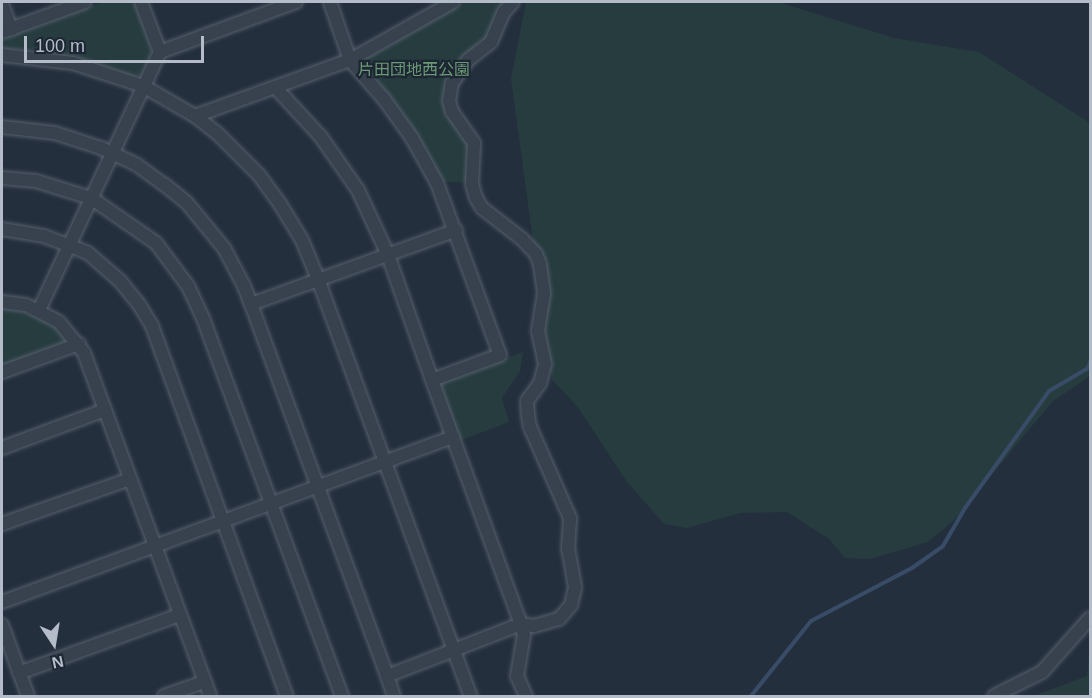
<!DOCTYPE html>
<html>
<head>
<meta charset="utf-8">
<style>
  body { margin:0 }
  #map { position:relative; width:1092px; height:698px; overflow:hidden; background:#242f3e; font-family:Helvetica,"Noto Sans JP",sans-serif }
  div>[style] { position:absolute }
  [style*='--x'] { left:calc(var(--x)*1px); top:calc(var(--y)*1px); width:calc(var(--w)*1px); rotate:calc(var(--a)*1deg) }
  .green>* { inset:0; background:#263c3f }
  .stream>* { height:4px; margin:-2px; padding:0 2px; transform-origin:2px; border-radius:2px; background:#394c67 }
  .roads { filter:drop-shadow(0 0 2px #565f6c) drop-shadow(0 0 2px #565f6c) }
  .minor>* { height:12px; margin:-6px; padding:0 6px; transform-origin:6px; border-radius:6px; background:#38414e }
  span { translate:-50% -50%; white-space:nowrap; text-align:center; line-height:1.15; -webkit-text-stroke:4.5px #1d2633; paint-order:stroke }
  .park-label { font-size:16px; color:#6b9a76 }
  .frame { position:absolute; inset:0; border:3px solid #b4bcc9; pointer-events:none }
  .north { position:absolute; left:24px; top:614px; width:60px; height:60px; -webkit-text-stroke:4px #1d2633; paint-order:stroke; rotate:168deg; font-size:16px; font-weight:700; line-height:24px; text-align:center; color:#b4bcc9 }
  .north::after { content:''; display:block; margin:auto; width:21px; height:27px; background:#b4bcc9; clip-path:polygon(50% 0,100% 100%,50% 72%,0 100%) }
  .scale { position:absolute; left:24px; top:36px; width:180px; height:27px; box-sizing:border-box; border:3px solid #b4bcc9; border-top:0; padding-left:8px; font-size:18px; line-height:21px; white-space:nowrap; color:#b4bcc9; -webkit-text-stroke:4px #1d2633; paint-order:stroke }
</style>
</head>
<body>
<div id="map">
  <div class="green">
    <i style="clip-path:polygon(103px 2px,135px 2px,152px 51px,142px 74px,133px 77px,77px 58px,31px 50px,2px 49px,2px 38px)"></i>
    <i style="clip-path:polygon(464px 2px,508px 2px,489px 38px,447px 82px,471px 146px,468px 182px,442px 182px,417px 135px,376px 78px,364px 67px,364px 58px)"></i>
    <i style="clip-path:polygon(526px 2px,778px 2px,894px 38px,979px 52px,1090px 123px,1090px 376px,1052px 402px,954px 520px,928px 542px,870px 559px,845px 558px,829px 539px,787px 512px,740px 513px,687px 528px,664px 524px,627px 482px,577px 406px,552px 380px,511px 79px)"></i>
    <i style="clip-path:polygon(2px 308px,25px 312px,55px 326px,63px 334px,63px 344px,2px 366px)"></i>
    <i style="clip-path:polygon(523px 352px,520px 371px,502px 398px,509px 422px,459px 441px,439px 384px)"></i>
    <i style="clip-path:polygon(1090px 645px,1090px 696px,1034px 696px,1087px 676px)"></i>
  </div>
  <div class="stream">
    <i style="--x:751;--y:696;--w:96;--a:-51.3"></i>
    <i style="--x:811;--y:621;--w:114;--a:-27.7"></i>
    <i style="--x:912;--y:568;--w:38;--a:-35"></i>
    <i style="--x:943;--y:546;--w:44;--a:-59.9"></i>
    <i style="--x:965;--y:508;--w:144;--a:-54.3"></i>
    <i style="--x:1049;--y:391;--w:45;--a:-30.5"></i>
    <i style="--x:1088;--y:368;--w:6;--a:-72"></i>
  </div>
  <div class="roads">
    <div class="minor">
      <i style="--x:330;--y:2;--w:61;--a:71"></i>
      <i style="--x:350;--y:60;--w:52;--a:48.9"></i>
      <i style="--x:384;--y:99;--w:48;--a:54.3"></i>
      <i style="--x:412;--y:138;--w:51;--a:60.9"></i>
      <i style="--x:437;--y:183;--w:183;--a:69.9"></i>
      <i style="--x:500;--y:355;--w:72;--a:159.8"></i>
      <i style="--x:432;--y:380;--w:260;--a:70"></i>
      <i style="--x:521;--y:624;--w:11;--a:75"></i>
      <i style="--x:524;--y:635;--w:42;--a:99.7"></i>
      <i style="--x:517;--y:676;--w:22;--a:66"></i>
      <i style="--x:2;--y:4;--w:27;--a:70"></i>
      <i style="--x:2;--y:32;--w:88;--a:-19.9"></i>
      <i style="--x:160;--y:52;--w:145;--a:-20.2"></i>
      <i style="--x:2;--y:55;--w:71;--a:6.4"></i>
      <i style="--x:73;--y:63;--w:74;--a:18.2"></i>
      <i style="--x:143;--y:86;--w:60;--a:30"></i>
      <i style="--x:195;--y:116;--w:28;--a:38"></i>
      <i style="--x:217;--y:133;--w:59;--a:45"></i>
      <i style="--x:259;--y:175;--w:36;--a:54"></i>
      <i style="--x:280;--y:204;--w:42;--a:58.6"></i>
      <i style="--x:302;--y:240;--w:42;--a:67.7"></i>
      <i style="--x:318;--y:279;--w:444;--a:69.9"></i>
      <i style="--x:275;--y:87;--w:68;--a:47.4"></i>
      <i style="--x:321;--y:137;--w:65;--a:55.1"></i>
      <i style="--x:358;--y:190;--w:72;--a:65.2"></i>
      <i style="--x:388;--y:255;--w:133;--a:70.6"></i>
      <i style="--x:195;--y:116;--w:165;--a:-19.9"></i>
      <i style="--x:350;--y:60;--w:118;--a:-29.4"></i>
      <i style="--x:2;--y:127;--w:53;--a:6.5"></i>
      <i style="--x:55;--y:133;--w:48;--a:18.1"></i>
      <i style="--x:101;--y:148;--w:40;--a:25"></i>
      <i style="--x:137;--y:165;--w:34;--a:36"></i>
      <i style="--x:165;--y:185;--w:28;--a:39"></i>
      <i style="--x:187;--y:203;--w:58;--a:50.6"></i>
      <i style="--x:224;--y:248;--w:43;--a:62.2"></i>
      <i style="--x:244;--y:286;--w:19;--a:69"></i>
      <i style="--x:251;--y:304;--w:218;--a:-19.8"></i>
      <i style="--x:2;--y:178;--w:34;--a:5"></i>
      <i style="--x:36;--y:181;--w:58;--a:17.2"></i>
      <i style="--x:91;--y:198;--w:79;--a:34.7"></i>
      <i style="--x:156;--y:243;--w:54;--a:53.3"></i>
      <i style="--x:188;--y:286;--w:38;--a:65"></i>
      <i style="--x:204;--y:321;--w:400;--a:69.8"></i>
      <i style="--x:2;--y:229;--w:43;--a:9.5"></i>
      <i style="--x:44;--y:236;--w:47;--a:21.1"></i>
      <i style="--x:88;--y:253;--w:43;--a:41.2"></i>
      <i style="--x:120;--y:281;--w:32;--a:51"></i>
      <i style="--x:140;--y:306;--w:23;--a:59"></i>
      <i style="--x:152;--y:326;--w:394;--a:70"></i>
      <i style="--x:2;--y:302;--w:24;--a:7"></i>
      <i style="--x:26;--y:305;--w:37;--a:27"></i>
      <i style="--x:59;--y:322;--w:40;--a:51"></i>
      <i style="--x:84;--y:353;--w:365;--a:69.8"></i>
      <i style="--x:251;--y:304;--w:396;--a:69.9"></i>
      <i style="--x:387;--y:676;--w:144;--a:-21.2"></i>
      <i style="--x:521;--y:624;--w:13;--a:9"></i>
      <i style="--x:534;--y:626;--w:26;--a:-16"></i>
      <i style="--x:559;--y:619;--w:18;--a:-49"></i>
      <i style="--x:571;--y:605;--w:18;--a:-77"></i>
      <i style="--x:575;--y:587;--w:39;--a:-100"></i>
      <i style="--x:568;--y:549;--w:31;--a:-86"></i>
      <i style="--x:570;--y:518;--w:99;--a:-113.7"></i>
      <i style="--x:530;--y:427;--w:11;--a:-100"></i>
      <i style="--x:528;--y:416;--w:15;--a:-94"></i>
      <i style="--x:527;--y:401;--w:22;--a:-54"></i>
      <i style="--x:540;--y:383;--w:20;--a:-75"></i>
      <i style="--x:545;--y:364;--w:34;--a:-102"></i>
      <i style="--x:538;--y:331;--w:38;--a:-81"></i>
      <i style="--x:544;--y:293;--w:29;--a:-98"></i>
      <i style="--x:540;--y:264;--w:11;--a:-112"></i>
      <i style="--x:536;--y:254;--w:21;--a:-133"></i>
      <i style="--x:522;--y:239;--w:51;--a:-142.2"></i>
      <i style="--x:482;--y:208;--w:12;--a:-121"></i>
      <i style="--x:476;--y:198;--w:15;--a:-106"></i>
      <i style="--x:472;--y:184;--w:41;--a:-87.2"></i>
      <i style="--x:474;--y:143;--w:38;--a:-125"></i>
      <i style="--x:452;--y:112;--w:11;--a:-105"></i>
      <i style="--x:449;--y:101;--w:18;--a:-81"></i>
      <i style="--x:452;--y:83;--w:28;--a:-55"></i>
      <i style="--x:468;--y:60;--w:29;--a:-38"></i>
      <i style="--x:491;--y:42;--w:33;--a:-67"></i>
      <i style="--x:504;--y:12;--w:13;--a:-48"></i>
      <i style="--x:39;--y:310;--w:285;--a:-64.9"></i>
      <i style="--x:160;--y:52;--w:53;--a:-110.8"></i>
      <i style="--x:2;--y:372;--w:82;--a:-20"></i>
      <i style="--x:2;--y:448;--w:110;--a:-20.3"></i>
      <i style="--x:2;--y:524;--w:136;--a:-19.4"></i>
      <i style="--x:2;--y:602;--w:480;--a:-20.1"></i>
      <i style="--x:2;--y:625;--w:76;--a:69.9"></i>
      <i style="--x:19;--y:673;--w:170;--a:-19.9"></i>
      <i style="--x:387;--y:676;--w:21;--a:71"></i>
      <i style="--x:164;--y:696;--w:42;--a:-19.3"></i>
      <i style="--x:994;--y:696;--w:54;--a:-26.6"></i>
      <i style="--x:1042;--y:672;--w:72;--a:-48.4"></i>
    </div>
  </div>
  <div class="park-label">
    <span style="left:414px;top:70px">片田団地西公園</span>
  </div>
  <div class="frame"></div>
  <div class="north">N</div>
  <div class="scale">100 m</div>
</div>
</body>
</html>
